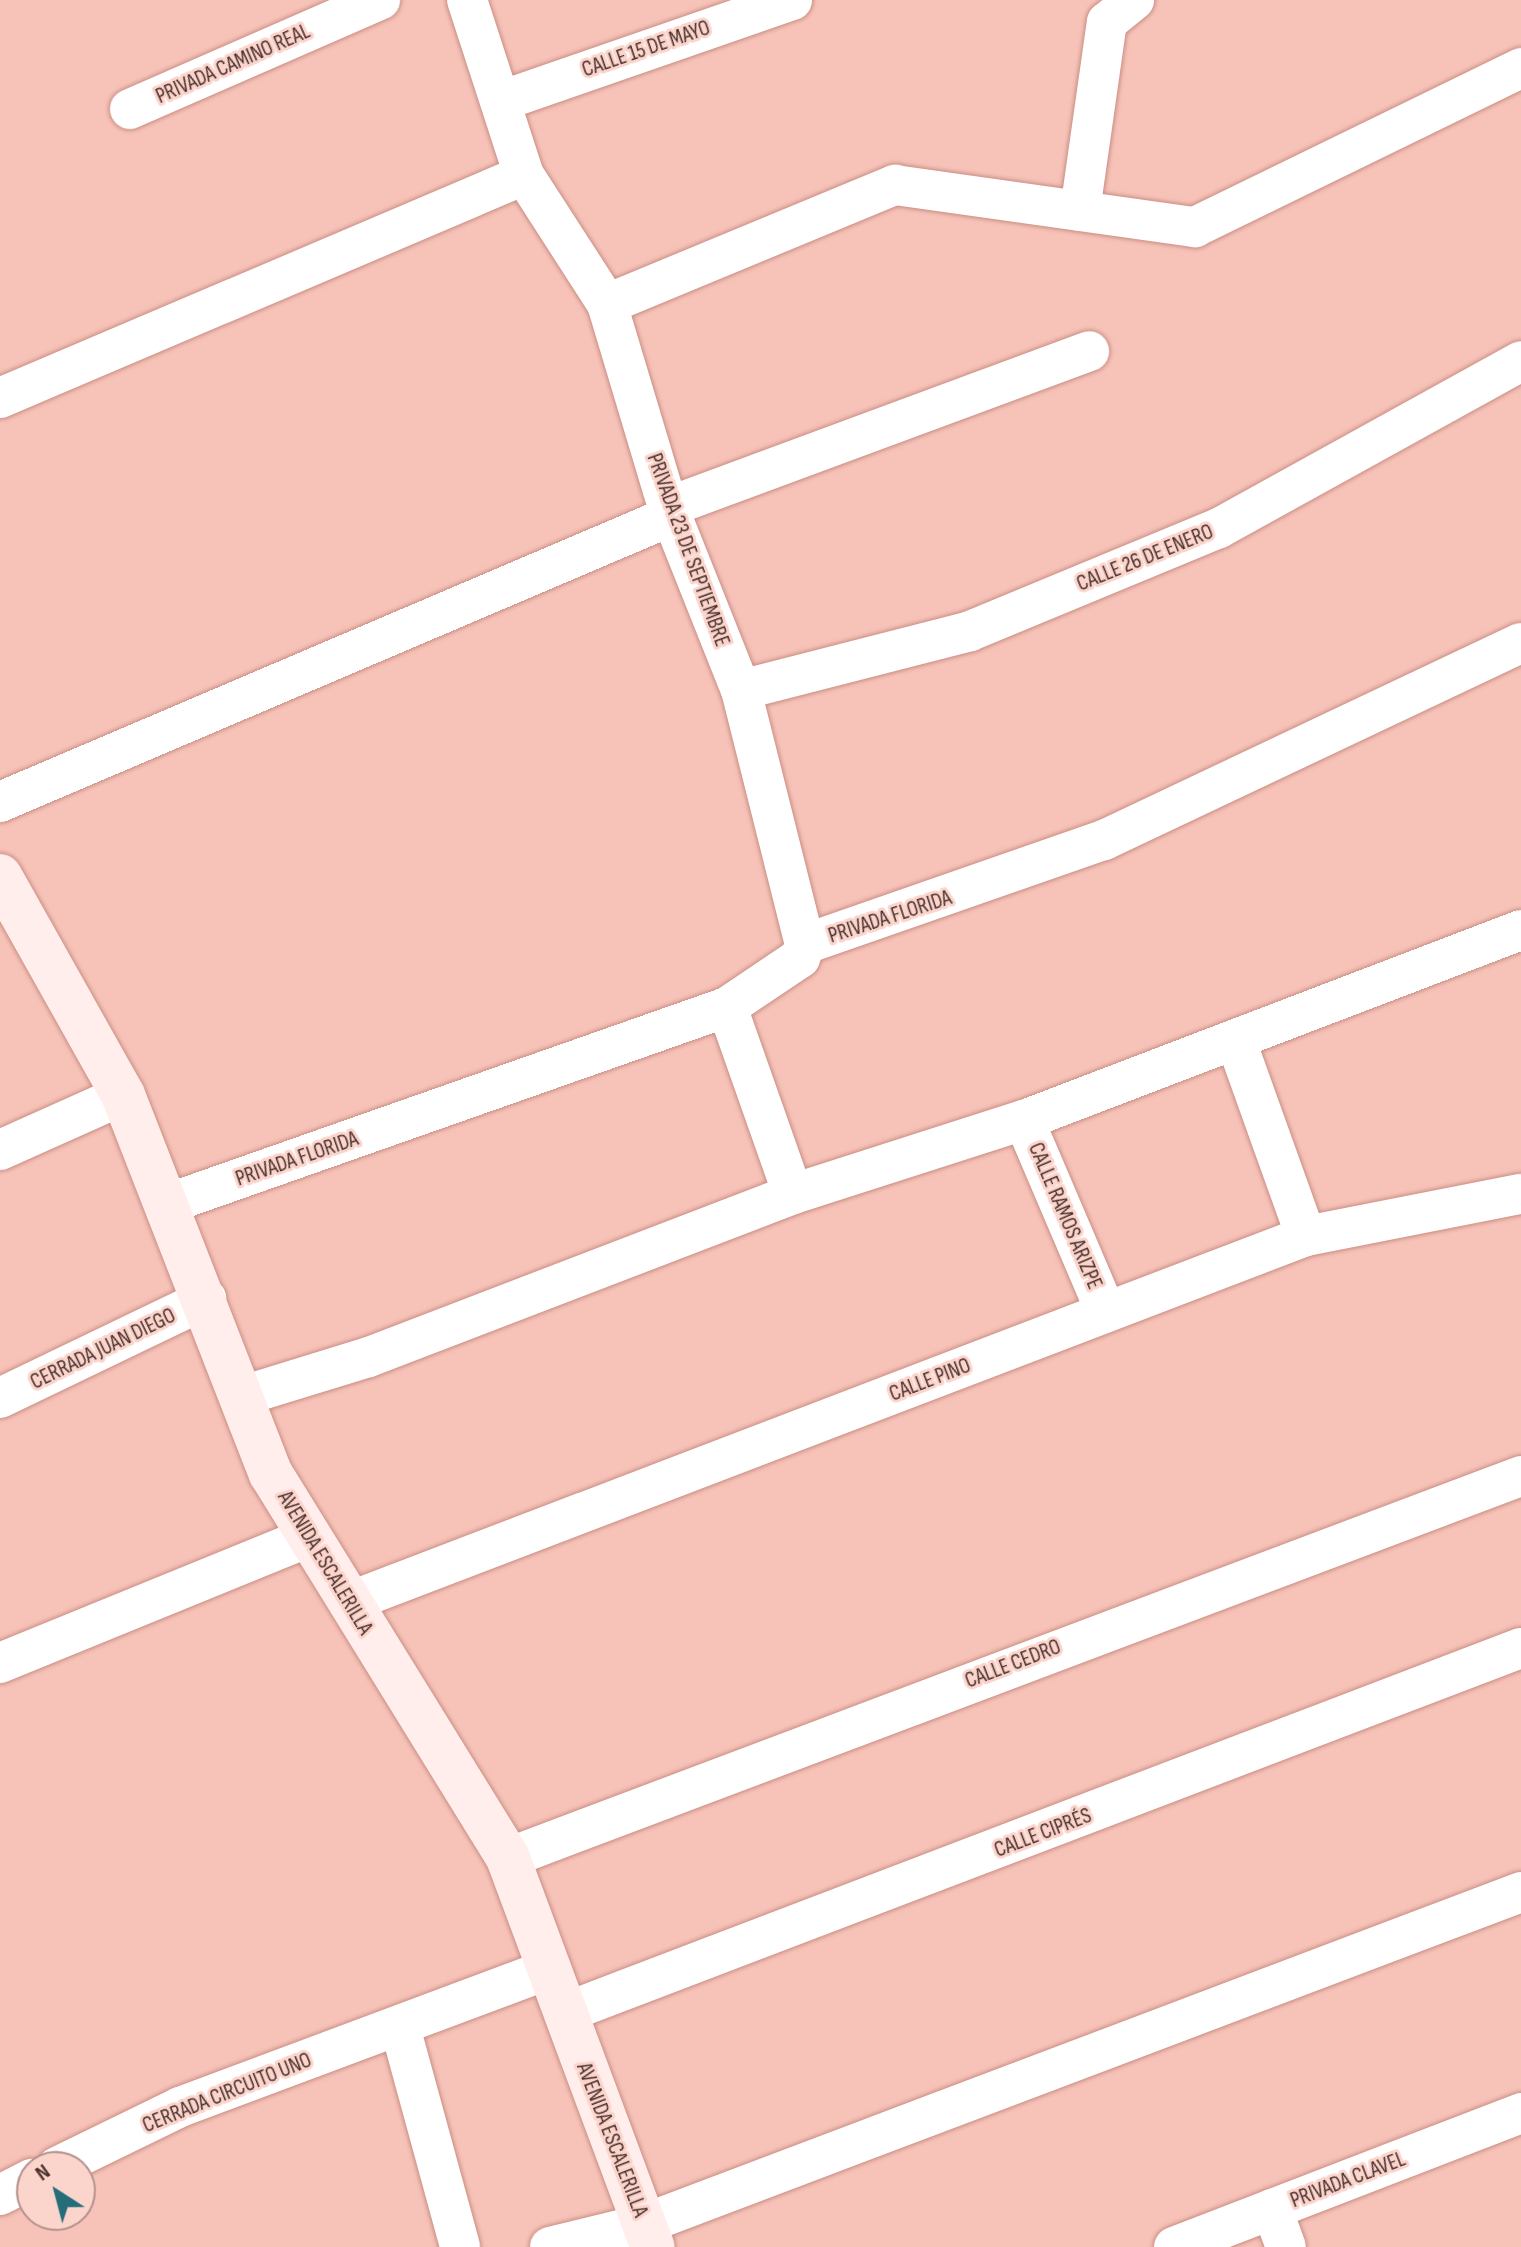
<!DOCTYPE html>
<html>
<head>
<meta charset="utf-8">
<style>
  body { margin:0 }
  #map { position:relative; width:1521px; height:2247px; overflow:hidden; background:#f7c3b9; font-family:"Sofia Sans Condensed",sans-serif }
  div>[style] { position:absolute }
  [style*='--x'] { left:calc(var(--x)*1px); top:calc(var(--y)*1px); width:calc(var(--w)*1px); rotate:calc(var(--a)*1deg) }
  .roads { filter:drop-shadow(0 0 2px #ca8e83) drop-shadow(0 0 2px #ca8e83) }
  .street>* { height:40px; margin:-20px; padding:0 20px; transform-origin:20px; border-radius:20px; background:#fff }
  .secondary>* { height:44px; margin:-22px; padding:0 22px; transform-origin:22px; border-radius:22px; background:#ffeeeb }
  span { translate:-50% -50%; white-space:nowrap; text-align:center; line-height:1.15; -webkit-text-stroke:6px #fbd4cc; paint-order:stroke }
  .street-label { font-size:22px; color:#49302b }
  .north { position:absolute; left:16px; top:2151px; width:80px; height:80px; box-sizing:border-box; background:#fbd4cc; border:2px solid #b4928c; border-radius:50%; rotate:324deg; font-size:22px; font-weight:700; line-height:32px; text-align:center; color:#49302b }
  .north::after { content:''; display:block; margin:auto; width:28px; height:36px; background:#256d79; clip-path:polygon(50% 0,100% 100%,50% 72%,0 100%) }
</style>
</head>
<body>
<div id="map">
  <div class="roads">
    <div class="street">
      <i style="--x:467;--y:0;--w:184;--a:72"></i>
      <i style="--x:524;--y:175;--w:153;--a:57.2"></i>
      <i style="--x:607;--y:304;--w:212;--a:73.3"></i>
      <i style="--x:668;--y:507;--w:197;--a:68.3"></i>
      <i style="--x:741;--y:690;--w:262;--a:75.9"></i>
      <i style="--x:501;--y:101;--w:308;--a:-19.1"></i>
      <i style="--x:130;--y:109;--w:273;--a:-23.6"></i>
      <i style="--x:1080;--y:211;--w:191;--a:-81.9"></i>
      <i style="--x:1107;--y:22;--w:35;--a:-39"></i>
      <i style="--x:607;--y:304;--w:312;--a:-22.5"></i>
      <i style="--x:895;--y:185;--w:303;--a:8"></i>
      <i style="--x:1195;--y:227;--w:363;--a:-26"></i>
      <i style="--x:0;--y:398;--w:569;--a:-23.05"></i>
      <i style="--x:668;--y:507;--w:449;--a:-20.3"></i>
      <i style="--x:741;--y:690;--w:236;--a:-14.4"></i>
      <i style="--x:970;--y:631;--w:269;--a:-22.5"></i>
      <i style="--x:1219;--y:528;--w:345;--a:-28.9"></i>
      <i style="--x:0;--y:802;--w:729;--a:-23.09"></i>
      <i style="--x:727;--y:1007;--w:198;--a:70.6"></i>
      <i style="--x:1236;--y:1041;--w:207;--a:70.3"></i>
      <i style="--x:1024;--y:1120;--w:209;--a:66.9"></i>
      <i style="--x:0;--y:1150;--w:135;--a:-24.1"></i>
      <i style="--x:167;--y:1204;--w:594;--a:-19.38"></i>
      <i style="--x:727;--y:1007;--w:88;--a:-33.9"></i>
      <i style="--x:800;--y:958;--w:15;--a:-70"></i>
      <i style="--x:805;--y:944;--w:317;--a:-19.2"></i>
      <i style="--x:1104;--y:840;--w:461;--a:-25.3"></i>
      <i style="--x:242;--y:1396;--w:133;--a:-17.1"></i>
      <i style="--x:369;--y:1357;--w:454;--a:-21"></i>
      <i style="--x:793;--y:1194;--w:243;--a:-17.8"></i>
      <i style="--x:1024;--y:1120;--w:532;--a:-20.92"></i>
      <i style="--x:0;--y:1398;--w:229;--a:-25.7"></i>
      <i style="--x:349;--y:1602;--w:1025;--a:-20.93"></i>
      <i style="--x:1306;--y:1236;--w:219;--a:-11.1"></i>
      <i style="--x:0;--y:1663;--w:334;--a:-22.2"></i>
      <i style="--x:508;--y:1858;--w:1083;--a:-20.66"></i>
      <i style="--x:564;--y:2013;--w:1024;--a:-20.88"></i>
      <i style="--x:400;--y:2027;--w:228;--a:74.7"></i>
      <i style="--x:57;--y:2167;--w:137;--a:-26"></i>
      <i style="--x:180;--y:2107;--w:392;--a:-20.5"></i>
      <i style="--x:0;--y:2195;--w:36;--a:-27"></i>
      <i style="--x:1272;--y:2209;--w:40;--a:69.8"></i>
      <i style="--x:550;--y:2247;--w:97;--a:-13.7"></i>
      <i style="--x:644;--y:2224;--w:938;--a:-20.73"></i>
      <i style="--x:1174;--y:2247;--w:372;--a:-21.1"></i>
    </div>
    <div class="secondary">
      <i style="--x:0;--y:876;--w:251;--a:60.7"></i>
      <i style="--x:123;--y:1095;--w:407;--a:68.7"></i>
      <i style="--x:271;--y:1474;--w:451;--a:58.3"></i>
      <i style="--x:508;--y:1858;--w:415;--a:69.6"></i>
    </div>
  </div>
  <div class="street-label">
    <span style="left:646px;top:49px;rotate:-19deg">CALLE 15 DE MAYO</span>
    <span style="left:233px;top:64px;rotate:-24deg">PRIVADA CAMINO REAL</span>
    <span style="left:688px;top:550px;rotate:70deg">PRIVADA 23 DE SEPTIEMBRE</span>
    <span style="left:1145px;top:558px;rotate:-22deg">CALLE 26 DE ENERO</span>
    <span style="left:890px;top:917px;rotate:-18deg">PRIVADA FLORIDA</span>
    <span style="left:297px;top:1159px;rotate:-19deg">PRIVADA FLORIDA</span>
    <span style="left:1065px;top:1216px;rotate:67deg">CALLE RAMOS ARIZPE</span>
    <span style="left:103px;top:1349px;rotate:-26deg">CERRADA JUAN DIEGO</span>
    <span style="left:930px;top:1380px;rotate:-21deg">CALLE PINO</span>
    <span style="left:325px;top:1563px;rotate:59deg">AVENIDA ESCALERILLA</span>
    <span style="left:1013px;top:1664px;rotate:-21deg">CALLE CEDRO</span>
    <span style="left:1043px;top:1833px;rotate:-21deg">CALLE CIPRÉS</span>
    <span style="left:227px;top:2093px;rotate:-22deg">CERRADA CIRCUITO UNO</span>
    <span style="left:612px;top:2140px;rotate:69deg">AVENIDA ESCALERILLA</span>
    <span style="left:1348px;top:2180px;rotate:-21deg">PRIVADA CLAVEL</span>
  </div>
  <div class="north">N</div>
</div>
</body>
</html>
